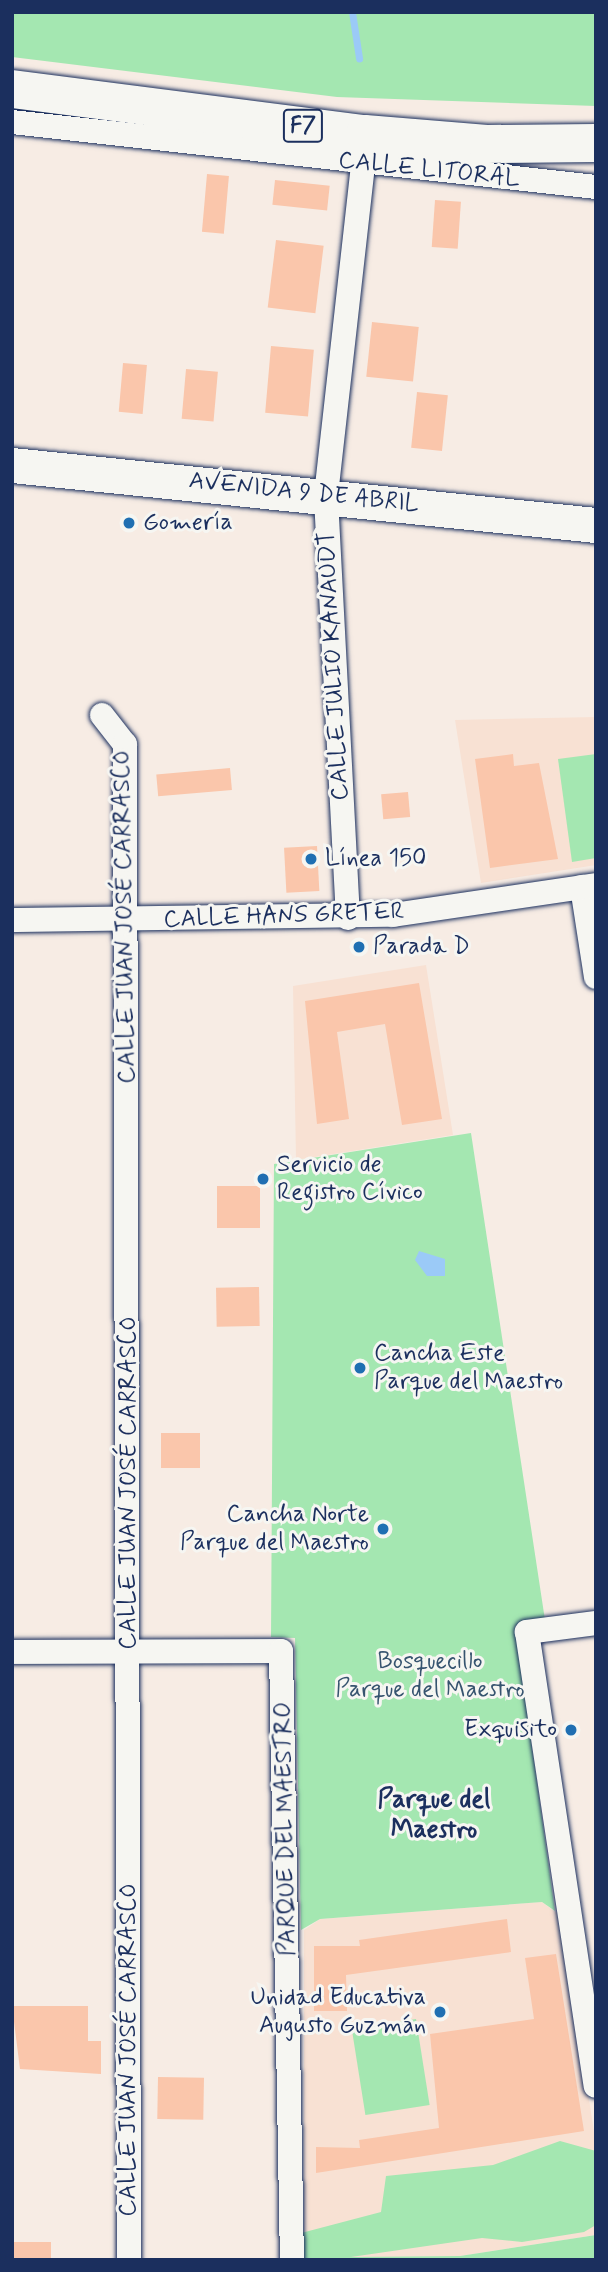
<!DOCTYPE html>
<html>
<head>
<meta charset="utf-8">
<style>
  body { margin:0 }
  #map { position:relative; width:608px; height:2272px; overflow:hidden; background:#f7ece4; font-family:Mynerve,sans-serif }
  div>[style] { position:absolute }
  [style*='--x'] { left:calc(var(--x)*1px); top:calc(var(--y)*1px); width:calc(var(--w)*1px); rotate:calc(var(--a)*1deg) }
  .built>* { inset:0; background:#f8e1d3 }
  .green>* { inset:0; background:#a4e7b1; transform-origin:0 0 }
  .water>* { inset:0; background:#9bcaf7 }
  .stream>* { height:7px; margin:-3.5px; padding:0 3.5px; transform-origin:3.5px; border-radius:3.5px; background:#9bcaf7 }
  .building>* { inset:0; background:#fac6ab; transform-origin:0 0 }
  .roads { filter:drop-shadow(0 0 2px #1b2f5e) drop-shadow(0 0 2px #1b2f5e) }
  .minor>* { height:24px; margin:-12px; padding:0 12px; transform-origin:12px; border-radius:12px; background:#f6f6f2 }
  .secondary>* { height:35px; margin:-17.5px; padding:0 17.5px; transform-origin:17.5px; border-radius:17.5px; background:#f6f6f2 }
  .trunk>* { height:38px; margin:-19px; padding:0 19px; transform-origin:19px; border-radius:19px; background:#f6f6f2 }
  .dots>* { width:19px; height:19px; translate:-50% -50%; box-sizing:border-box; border:4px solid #f6f6f2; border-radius:50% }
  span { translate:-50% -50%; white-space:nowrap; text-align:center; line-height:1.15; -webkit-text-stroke:6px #f6f6f2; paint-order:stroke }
  .shield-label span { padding:2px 5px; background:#f6f6f2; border:2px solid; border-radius:5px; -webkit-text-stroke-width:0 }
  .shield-label { font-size:23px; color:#1b2f5e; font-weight:700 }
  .street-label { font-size:24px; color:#1b2f5e }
  .poi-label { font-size:24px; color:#1b2f5e }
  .left { translate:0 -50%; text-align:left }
  .right { translate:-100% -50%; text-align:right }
  .park-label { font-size:24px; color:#36546f }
  .neighbourhood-label { font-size:26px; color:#1b2f5e; font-weight:700 }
  .frame { position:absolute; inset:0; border:14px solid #1b2f5e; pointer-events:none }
</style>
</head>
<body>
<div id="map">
  <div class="built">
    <i style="clip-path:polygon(596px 717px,596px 865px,481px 883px,455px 720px)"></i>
    <i style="clip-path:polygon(426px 965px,453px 1135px,296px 1160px,293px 986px)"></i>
    <i style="clip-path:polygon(542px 1902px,561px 1916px,596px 2145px,596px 2235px,460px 2256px,316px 2258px,304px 2247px,304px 1930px,320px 1919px)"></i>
  </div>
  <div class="green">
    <i style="clip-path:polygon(12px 12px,596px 12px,596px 106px,337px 97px,12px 57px)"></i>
    <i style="clip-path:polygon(596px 754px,596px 858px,572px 862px,558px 759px)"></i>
    <i style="clip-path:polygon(471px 1133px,545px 1620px,515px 1626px,555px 1911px,542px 1902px,320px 1919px,301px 1930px,295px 1638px,271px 1637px,274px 1164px)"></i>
    <i style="left:416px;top:2019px;width:87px;height:65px;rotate:81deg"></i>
    <i style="clip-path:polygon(560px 2141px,596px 2151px,596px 2225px,584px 2232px,522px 2242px,482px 2238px,351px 2257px,460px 2256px,596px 2235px,596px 2260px,301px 2260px,286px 2237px,381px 2212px,386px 2176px,493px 2165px)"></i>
  </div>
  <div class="water">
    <i style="clip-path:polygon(419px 1251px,445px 1259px,445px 1276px,427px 1276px,415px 1260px)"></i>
  </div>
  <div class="stream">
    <i style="--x:352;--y:12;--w:47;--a:81.3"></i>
  </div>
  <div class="building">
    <i style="left:207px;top:174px;width:22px;height:58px;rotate:5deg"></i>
    <i style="left:275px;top:180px;width:55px;height:25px;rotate:6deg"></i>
    <i style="left:435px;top:200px;width:26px;height:47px;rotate:4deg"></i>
    <i style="left:276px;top:240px;width:48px;height:68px;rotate:7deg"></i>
    <i style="left:372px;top:322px;width:47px;height:55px;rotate:6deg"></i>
    <i style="left:271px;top:346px;width:43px;height:67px;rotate:5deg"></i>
    <i style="left:123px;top:363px;width:24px;height:49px;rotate:5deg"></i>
    <i style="left:186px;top:369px;width:32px;height:50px;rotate:5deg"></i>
    <i style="left:417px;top:392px;width:31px;height:56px;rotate:6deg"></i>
    <i style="clip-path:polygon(513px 754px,514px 766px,539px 763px,558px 859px,490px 868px,475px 759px)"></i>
    <i style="left:230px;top:768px;width:22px;height:74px;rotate:85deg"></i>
    <i style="left:408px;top:792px;width:25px;height:27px;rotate:85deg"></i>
    <i style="left:317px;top:846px;width:45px;height:33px;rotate:87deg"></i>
    <i style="clip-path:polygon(419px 983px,442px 1119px,402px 1125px,385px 1024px,337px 1032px,349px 1119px,317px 1124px,305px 1001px)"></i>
    <i style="left:217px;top:1186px;width:43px;height:42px"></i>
    <i style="left:259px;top:1287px;width:39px;height:43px;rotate:89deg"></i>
    <i style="left:161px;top:1433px;width:39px;height:35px"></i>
    <i style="clip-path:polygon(507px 1919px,511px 1952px,346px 1975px,347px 2011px,314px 2011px,314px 1946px,360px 1946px,359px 1940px)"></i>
    <i style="clip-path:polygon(556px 1954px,584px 2131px,316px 2173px,316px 2147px,360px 2148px,359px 2140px,439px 2128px,430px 2034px,534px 2019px,525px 1958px)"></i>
    <i style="clip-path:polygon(12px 2006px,88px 2006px,88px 2041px,101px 2041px,101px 2074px,20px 2069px)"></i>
    <i style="left:158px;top:2077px;width:46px;height:42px;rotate:1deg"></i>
    <i style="left:51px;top:2242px;width:18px;height:39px;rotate:90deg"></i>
  </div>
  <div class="roads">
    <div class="minor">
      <i style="--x:12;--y:122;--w:588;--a:6.35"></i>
      <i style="--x:102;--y:715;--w:37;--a:52"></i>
      <i style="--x:125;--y:744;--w:1516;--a:89.85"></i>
      <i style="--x:582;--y:887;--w:91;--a:81.2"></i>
      <i style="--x:348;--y:918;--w:424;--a:-93"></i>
      <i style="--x:326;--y:495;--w:334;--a:-83.6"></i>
      <i style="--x:12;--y:920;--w:381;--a:-0.8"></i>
      <i style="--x:393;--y:915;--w:205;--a:-8.4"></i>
      <i style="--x:596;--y:1623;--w:70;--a:172.6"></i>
      <i style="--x:527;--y:1632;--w:459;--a:81.4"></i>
      <i style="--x:12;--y:1652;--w:269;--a:-0.2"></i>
      <i style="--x:281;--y:1651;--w:609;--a:88.97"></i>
    </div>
    <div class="secondary">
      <i style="--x:12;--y:465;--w:587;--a:5.87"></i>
    </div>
    <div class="trunk">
      <i style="--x:12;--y:89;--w:356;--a:7.3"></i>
      <i style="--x:365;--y:134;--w:122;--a:4.7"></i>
      <i style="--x:487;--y:144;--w:109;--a:-0.5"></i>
    </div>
  </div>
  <div class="dots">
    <i style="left:129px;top:523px;background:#1f6fb2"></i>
    <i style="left:311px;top:859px;background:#1f6fb2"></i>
    <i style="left:359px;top:947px;background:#1f6fb2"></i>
    <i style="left:263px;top:1179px;background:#1f6fb2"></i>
    <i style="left:360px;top:1368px;background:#1f6fb2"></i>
    <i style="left:383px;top:1529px;background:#1f6fb2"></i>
    <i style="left:571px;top:1730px;background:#1f6fb2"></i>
    <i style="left:440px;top:2012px;background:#1f6fb2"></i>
  </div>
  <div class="shield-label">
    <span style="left:303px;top:126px">F7</span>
  </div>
  <div class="street-label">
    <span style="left:429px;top:170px;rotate:6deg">CALLE LITORAL</span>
    <span style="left:304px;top:493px;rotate:6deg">AVENIDA 9 DE ABRIL</span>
    <span style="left:334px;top:666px;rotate:-93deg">CALLE JULIO KANAUDT</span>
    <span style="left:284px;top:916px;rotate:-2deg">CALLE HANS GRETER</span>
    <span style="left:125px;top:917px;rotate:-91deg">CALLE JUAN JOSÉ CARRASCO</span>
    <span style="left:129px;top:1483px;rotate:-90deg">CALLE JUAN JOSÉ CARRASCO</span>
    <span style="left:286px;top:1829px;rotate:-91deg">PARQUE DEL MAESTRO</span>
    <span style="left:129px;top:2050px;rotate:-90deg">CALLE JUAN JOSÉ CARRASCO</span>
  </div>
  <div class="poi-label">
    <span class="left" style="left:143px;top:523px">Gomería</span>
    <span class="left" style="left:325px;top:859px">Línea 150</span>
    <span class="left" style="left:373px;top:947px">Parada D</span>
    <span class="left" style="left:277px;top:1179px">Servicio de<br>Registro Cívico</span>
    <span class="left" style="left:374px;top:1368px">Cancha Este<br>Parque del Maestro</span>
    <span class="right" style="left:369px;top:1529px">Cancha Norte<br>Parque del Maestro</span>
    <span class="right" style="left:557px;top:1730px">Exquisito</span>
    <span class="right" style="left:426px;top:2012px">Unidad Educativa<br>Augusto Guzmán</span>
  </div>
  <div class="park-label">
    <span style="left:430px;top:1676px">Bosquecillo<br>Parque del Maestro</span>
  </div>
  <div class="neighbourhood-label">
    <span style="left:434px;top:1816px">Parque del<br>Maestro</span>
  </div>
  <div class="frame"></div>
</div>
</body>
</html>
